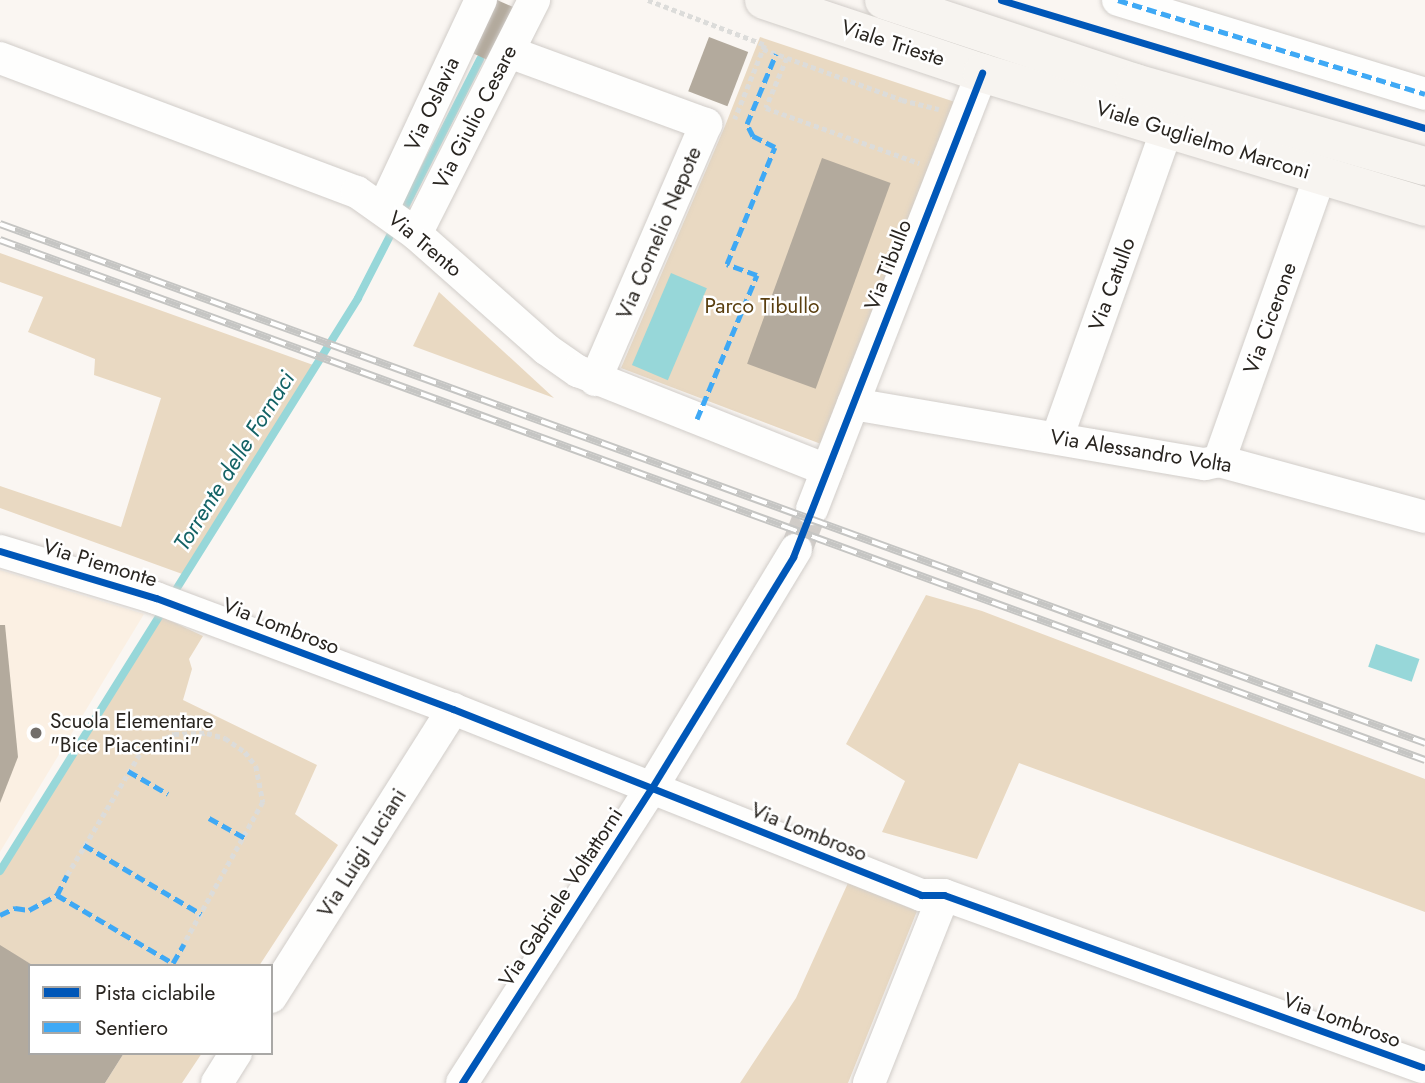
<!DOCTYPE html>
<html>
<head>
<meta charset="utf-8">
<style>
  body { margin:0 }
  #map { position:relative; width:1425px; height:1083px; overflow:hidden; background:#faf6f2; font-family:Jost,sans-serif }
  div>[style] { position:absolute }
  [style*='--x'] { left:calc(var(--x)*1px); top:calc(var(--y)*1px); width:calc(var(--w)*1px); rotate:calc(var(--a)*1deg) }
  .built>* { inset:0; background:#fbf0e3 }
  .green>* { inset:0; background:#e9d9c2 }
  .water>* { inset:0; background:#97d7d9; transform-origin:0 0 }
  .stream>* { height:8px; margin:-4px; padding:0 4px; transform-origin:4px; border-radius:4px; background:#97d7d9 }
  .building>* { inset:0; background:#b3aa9d; transform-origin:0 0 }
  .street-tunnel>* { height:32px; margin-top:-16px; transform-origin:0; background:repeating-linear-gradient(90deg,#d0ccc8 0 32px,transparent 0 48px) }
  .path>* { height:4.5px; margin-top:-2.25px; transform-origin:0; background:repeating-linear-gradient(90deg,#dcdcda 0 5px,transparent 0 8.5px) }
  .roads { filter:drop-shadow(0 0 2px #d1cdc9) drop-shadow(0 0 2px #d1cdc9) }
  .street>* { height:32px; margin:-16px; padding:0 16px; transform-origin:16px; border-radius:16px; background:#fefefd }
  .secondary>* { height:38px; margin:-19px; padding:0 19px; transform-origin:19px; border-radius:19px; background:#f7f4f0 }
  .rail>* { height:8px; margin-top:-4px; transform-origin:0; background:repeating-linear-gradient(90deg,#fff 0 16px,#c5c5c3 0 32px); box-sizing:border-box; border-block:2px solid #c5c5c3 }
  .quiet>* { height:5px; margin-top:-2.5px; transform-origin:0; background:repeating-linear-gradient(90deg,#3fa9f5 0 10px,transparent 0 15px) }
  .cycleway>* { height:7px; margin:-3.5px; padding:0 3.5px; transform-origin:3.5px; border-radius:3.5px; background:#0057b8 }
  .dots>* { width:19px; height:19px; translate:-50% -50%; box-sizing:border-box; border:4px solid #fff; border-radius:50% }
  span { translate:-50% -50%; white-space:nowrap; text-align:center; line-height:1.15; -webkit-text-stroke:5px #fff; paint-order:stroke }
  .street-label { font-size:21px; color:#292520 }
  .park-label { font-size:21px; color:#5a3f10 }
  .poi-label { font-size:21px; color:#292520 }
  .left { translate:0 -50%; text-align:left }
  .water-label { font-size:23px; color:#146366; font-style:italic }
  .legend { position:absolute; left:28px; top:964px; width:245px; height:91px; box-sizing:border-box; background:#fff; border:2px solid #a9a8a6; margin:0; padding:9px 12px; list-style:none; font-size:21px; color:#292520 }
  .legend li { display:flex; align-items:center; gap:14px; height:35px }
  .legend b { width:35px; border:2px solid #a9a8a6 }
</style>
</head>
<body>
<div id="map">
  <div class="built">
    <i style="clip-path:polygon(0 570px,144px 614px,0 852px)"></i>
  </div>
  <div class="green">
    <i style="clip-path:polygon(760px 37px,961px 104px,921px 192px,821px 444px,621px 368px,725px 126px)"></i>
    <i style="clip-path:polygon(0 253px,316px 366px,185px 575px,0 508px,0 486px,121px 527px,161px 398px,94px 375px,95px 359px,28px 332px,43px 297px,0 282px)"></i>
    <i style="clip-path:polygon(439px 292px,554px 398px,413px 346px)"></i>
    <i style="clip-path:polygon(926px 595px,982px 611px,1425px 779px,1425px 912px,1019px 763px,977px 859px,882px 832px,905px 781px,846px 744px)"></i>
    <i style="clip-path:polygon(160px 616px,203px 636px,189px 659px,192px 669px,183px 700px,317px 765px,295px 814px,338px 845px,259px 966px,34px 966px,0 946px,0 871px)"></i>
    <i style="clip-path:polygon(848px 883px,917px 911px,848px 1083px,740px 1083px,796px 998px)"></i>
    <i style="clip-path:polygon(124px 1053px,202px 1053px,182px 1083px,105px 1083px)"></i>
  </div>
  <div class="water">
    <i style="left:671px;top:273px;width:39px;height:100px;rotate:23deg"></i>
    <i style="left:1376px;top:644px;width:46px;height:24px;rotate:19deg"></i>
  </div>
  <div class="stream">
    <i style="--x:401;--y:215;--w:175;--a:-63.1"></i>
    <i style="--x:172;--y:596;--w:351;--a:-58"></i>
    <i style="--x:358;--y:298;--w:81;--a:-62.8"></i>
    <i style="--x:0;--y:871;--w:308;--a:-58"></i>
  </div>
  <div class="building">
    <i style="clip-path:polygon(489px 0,497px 0,520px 10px,496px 64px,466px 50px)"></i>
    <i style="left:709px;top:37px;width:42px;height:58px;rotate:21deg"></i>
    <i style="left:822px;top:158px;width:73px;height:219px;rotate:20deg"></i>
    <i style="clip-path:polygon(0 625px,5px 625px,18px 757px,0 803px)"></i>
    <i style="clip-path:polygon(0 945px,34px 966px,30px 966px,30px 1053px,124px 1053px,105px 1083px,0 1083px)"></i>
  </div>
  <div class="street-tunnel">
    <i style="--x:796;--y:550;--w:44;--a:-68.7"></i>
  </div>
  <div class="path">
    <i style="--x:648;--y:0;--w:125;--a:21"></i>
    <i style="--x:765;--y:45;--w:80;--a:112.1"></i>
    <i style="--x:763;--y:49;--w:148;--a:20.1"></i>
    <i style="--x:902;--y:100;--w:38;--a:14"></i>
    <i style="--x:787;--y:58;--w:54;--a:112.8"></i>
    <i style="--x:766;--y:108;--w:163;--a:19.8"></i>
    <i style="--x:67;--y:875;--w:146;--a:-59"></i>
    <i style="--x:142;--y:750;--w:36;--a:-27"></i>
    <i style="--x:174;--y:734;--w:33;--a:-2"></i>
    <i style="--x:207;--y:733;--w:19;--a:16"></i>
    <i style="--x:225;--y:738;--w:24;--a:35"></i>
    <i style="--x:245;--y:752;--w:18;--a:52"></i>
    <i style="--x:256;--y:766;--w:37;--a:79"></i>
    <i style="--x:263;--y:802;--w:162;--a:119.1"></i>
  </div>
  <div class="roads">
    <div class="street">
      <i style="--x:1118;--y:0;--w:321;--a:17"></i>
      <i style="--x:509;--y:52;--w:210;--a:20.1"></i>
      <i style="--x:706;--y:124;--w:279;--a:113.4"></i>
      <i style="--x:0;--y:58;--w:381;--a:20.6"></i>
      <i style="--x:357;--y:192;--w:72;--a:35.4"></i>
      <i style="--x:416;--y:234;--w:174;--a:41.5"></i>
      <i style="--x:546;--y:349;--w:39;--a:35"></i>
      <i style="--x:578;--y:371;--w:268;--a:21.7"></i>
      <i style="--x:383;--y:209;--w:231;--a:-64.9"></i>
      <i style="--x:416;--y:234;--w:262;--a:-63.2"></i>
      <i style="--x:853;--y:404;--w:357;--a:9.7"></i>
      <i style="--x:1205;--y:464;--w:14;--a:-12"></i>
      <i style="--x:1219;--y:461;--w:213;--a:15.2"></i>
      <i style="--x:1057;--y:438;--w:328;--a:-70.4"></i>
      <i style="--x:1219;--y:461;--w:302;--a:-70.5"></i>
      <i style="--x:812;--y:509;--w:468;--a:-68.7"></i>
      <i style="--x:0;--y:551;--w:163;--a:16.8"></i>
      <i style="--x:156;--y:598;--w:317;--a:20.5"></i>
      <i style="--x:453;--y:709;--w:504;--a:21.67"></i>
      <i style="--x:921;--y:895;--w:23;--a:0"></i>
      <i style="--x:944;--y:895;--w:508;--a:19.79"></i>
      <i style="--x:271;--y:997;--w:341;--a:-57.7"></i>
      <i style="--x:217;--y:1083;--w:36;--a:-58"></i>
      <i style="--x:462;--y:1083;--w:350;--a:-57.3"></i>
      <i style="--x:651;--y:789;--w:280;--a:-58.8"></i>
      <i style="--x:869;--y:1083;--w:202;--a:-68.3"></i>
    </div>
    <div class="secondary">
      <i style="--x:764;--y:0;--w:230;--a:18.5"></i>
      <i style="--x:982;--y:73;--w:463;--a:16.8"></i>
      <i style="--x:884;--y:0;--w:264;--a:18.3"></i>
      <i style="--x:1135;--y:83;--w:302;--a:16"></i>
    </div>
  </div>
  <div class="rail">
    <i style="--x:0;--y:224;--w:1517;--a:20.01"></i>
    <i style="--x:0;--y:240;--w:1517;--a:20.05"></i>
  </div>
  <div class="quiet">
    <i style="--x:1118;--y:0;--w:321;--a:17"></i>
    <i style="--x:697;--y:419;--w:156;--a:-67.4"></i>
    <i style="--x:757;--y:275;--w:32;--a:-160"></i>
    <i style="--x:727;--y:264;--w:126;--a:-67.7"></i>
    <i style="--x:775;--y:147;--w:25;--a:-153"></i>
    <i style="--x:753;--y:136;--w:13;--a:-117"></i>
    <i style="--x:747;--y:124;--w:76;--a:-67.5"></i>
    <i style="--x:128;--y:771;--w:46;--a:29.9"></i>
    <i style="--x:209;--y:818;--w:41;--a:29.1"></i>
    <i style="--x:84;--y:845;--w:136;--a:30.5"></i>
    <i style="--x:57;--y:895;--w:134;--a:30.4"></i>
    <i style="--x:173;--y:963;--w:22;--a:-60"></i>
    <i style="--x:0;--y:915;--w:17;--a:-25"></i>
    <i style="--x:15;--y:908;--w:14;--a:8"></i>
    <i style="--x:29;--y:910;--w:32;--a:-28"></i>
    <i style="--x:57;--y:895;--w:22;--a:-63"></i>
  </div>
  <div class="cycleway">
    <i style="--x:1001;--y:0;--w:443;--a:16.8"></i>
    <i style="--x:0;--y:551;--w:163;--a:16.8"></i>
    <i style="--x:156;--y:598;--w:317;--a:20.5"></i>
    <i style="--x:453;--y:709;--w:504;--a:21.67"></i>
    <i style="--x:921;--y:895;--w:23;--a:0"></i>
    <i style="--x:944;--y:895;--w:508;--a:19.79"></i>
    <i style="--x:462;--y:1083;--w:350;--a:-57.3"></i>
    <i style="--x:651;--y:789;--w:272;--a:-58.5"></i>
    <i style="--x:793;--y:557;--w:520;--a:-68.67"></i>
  </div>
  <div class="dots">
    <i style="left:36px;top:733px;background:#726e6a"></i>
  </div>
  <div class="street-label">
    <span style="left:893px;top:43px;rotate:18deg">Viale Trieste</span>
    <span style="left:432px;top:104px;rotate:-65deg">Via Oslavia</span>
    <span style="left:475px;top:117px;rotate:-63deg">Via Giulio Cesare</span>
    <span style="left:1203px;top:140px;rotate:17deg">Viale Guglielmo Marconi</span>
    <span style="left:659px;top:233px;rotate:-67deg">Via Cornelio Nepote</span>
    <span style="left:425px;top:244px;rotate:40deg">Via Trento</span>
    <span style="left:888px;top:265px;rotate:-69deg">Via Tibullo</span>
    <span style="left:1112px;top:284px;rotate:-70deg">Via Catullo</span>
    <span style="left:1270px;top:318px;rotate:-70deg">Via Cicerone</span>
    <span style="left:1141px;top:451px;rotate:9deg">Via Alessandro Volta</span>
    <span style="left:100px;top:563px;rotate:17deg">Via Piemonte</span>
    <span style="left:281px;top:626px;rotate:21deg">Via Lombroso</span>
    <span style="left:809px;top:832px;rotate:22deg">Via Lombroso</span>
    <span style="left:362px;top:853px;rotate:-58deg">Via Luigi Luciani</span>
    <span style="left:561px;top:897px;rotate:-57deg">Via Gabriele Voltattorni</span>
    <span style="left:1342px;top:1020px;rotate:20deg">Via Lombroso</span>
  </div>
  <div class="park-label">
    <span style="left:762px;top:306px">Parco Tibullo</span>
  </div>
  <div class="poi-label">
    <span class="left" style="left:50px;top:733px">Scuola Elementare<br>"Bice Piacentini"</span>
  </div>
  <div class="water-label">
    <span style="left:234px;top:461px;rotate:-58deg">Torrente delle Fornaci</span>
  </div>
  <ul class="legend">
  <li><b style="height:9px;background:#0057b8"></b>Pista ciclabile</li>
  <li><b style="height:9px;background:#3fa9f5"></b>Sentiero</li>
  </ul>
</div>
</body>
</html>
